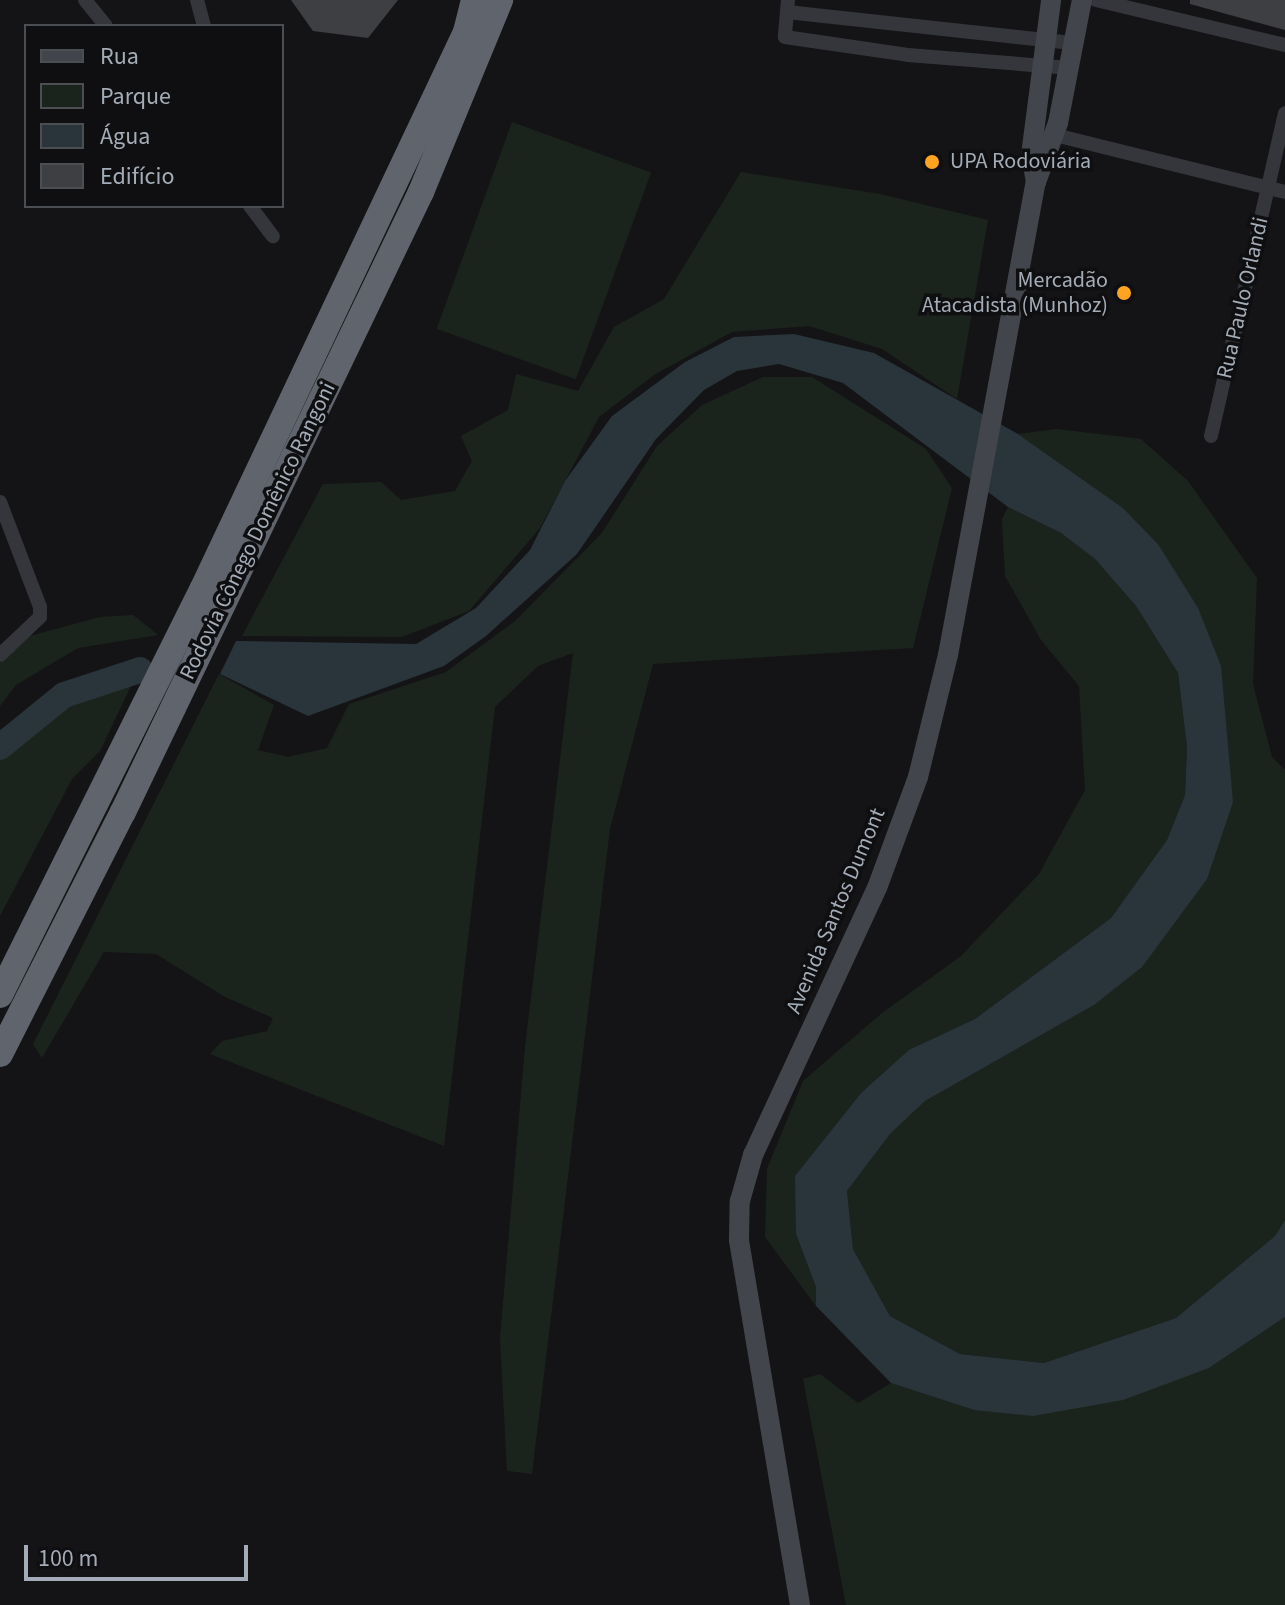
<!DOCTYPE html>
<html>
<head>
<meta charset="utf-8">
<style>
  body { margin:0 }
  #map { position:relative; width:1285px; height:1605px; overflow:hidden; background:#141416; font-family:"Source Sans 3",sans-serif }
  div>[style] { position:absolute }
  [style*='--x'] { left:calc(var(--x)*1px); top:calc(var(--y)*1px); width:calc(var(--w)*1px); rotate:calc(var(--a)*1deg) }
  .green>* { inset:0; background:#1b241c; transform-origin:0 0 }
  .water>* { inset:0; background:#29343b }
  .river>* { height:26px; margin:-13px; padding:0 13px; transform-origin:13px; border-radius:13px; background:#29343b }
  .building>* { inset:0; background:#3e3f43 }
  .street>* { height:14px; margin:-7px; padding:0 7px; transform-origin:7px; border-radius:7px; background:#34363b }
  .secondary>* { height:20px; margin:-10px; padding:0 10px; transform-origin:10px; border-radius:10px; background:#42454b }
  .highway>* { height:26px; margin:-13px; padding:0 13px; transform-origin:13px; border-radius:13px; background:#60646d }
  .dots>* { width:22px; height:22px; translate:-50% -50%; box-sizing:border-box; border:4px solid #0f0f11; border-radius:50% }
  span { translate:-50% -50%; white-space:nowrap; text-align:center; line-height:1.15; -webkit-text-stroke:7px #0f0f11; paint-order:stroke }
  .poi-label { font-size:22px; color:#a4acb7 }
  .left { translate:0 -50%; text-align:left }
  .right { translate:-100% -50%; text-align:right }
  .street-label { font-size:22px; color:#a4acb7 }
  .legend { position:absolute; left:24px; top:24px; width:260px; height:184px; box-sizing:border-box; background:#0f0f11; border:2px solid #4b4e53; margin:0; padding:10px 14px; list-style:none; font-size:24px; color:#a4acb7 }
  .legend li { display:flex; align-items:center; gap:16px; height:40px }
  .legend b { width:40px; border:2px solid #4b4e53 }
  .scale { position:absolute; left:24px; top:1545px; width:224px; height:36px; box-sizing:border-box; border:4px solid #a4acb7; border-top:0; padding-left:10px; font-size:24px; line-height:28px; white-space:nowrap; color:#a4acb7; -webkit-text-stroke:6px #0f0f11; paint-order:stroke }
</style>
</head>
<body>
<div id="map">
  <div class="green">
    <i style="left:512px;top:122px;width:148px;height:220px;rotate:20deg"></i>
    <i style="clip-path:polygon(741px 172px,880px 194px,988px 220px,957px 399px,882px 349px,809px 326px,732px 332px,654px 375px,599px 417px,540px 528px,469px 611px,402px 637px,242px 636px,323px 484px,381px 482px,401px 500px,455px 491px,472px 461px,461px 436px,508px 410px,516px 374px,578px 391px,614px 327px,664px 299px)"></i>
    <i style="clip-path:polygon(763px 377px,812px 377px,926px 449px,952px 488px,913px 648px,653px 664px,610px 829px,532px 1474px,507px 1471px,500px 1338px,525px 1047px,573px 653px,538px 666px,495px 707px,444px 1146px,210px 1054px,222px 1041px,267px 1031px,273px 1018px,225px 997px,156px 954px,104px 952px,42px 1058px,33px 1044px,219px 674px,274px 705px,258px 750px,288px 757px,327px 748px,349px 704px,446px 672px,515px 621px,602px 533px,657px 446px,702px 405px)"></i>
    <i style="clip-path:polygon(1057px 429px,1141px 439px,1188px 481px,1257px 578px,1253px 684px,1272px 757px,1285px 770px,1285px 1220px,1275px 1236px,1176px 1318px,1044px 1363px,960px 1354px,890px 1316px,853px 1249px,847px 1191px,890px 1134px,925px 1101px,1094px 1005px,1233px 802px,1158px 544px,1123px 508px,1018px 434px)"></i>
    <i style="clip-path:polygon(1008px 507px,1061px 533px,1095px 559px,1136px 606px,1178px 673px,1187px 746px,1185px 795px,1167px 840px,1111px 918px,975px 1019px,909px 1051px,861px 1093px,796px 1175px,796px 1234px,816px 1287px,816px 1306px,765px 1237px,767px 1169px,803px 1081px,882px 1013px,961px 956px,1039px 874px,1085px 790px,1079px 686px,1041px 640px,1005px 576px,1002px 519px)"></i>
    <i style="clip-path:polygon(133px 615px,158px 635px,78px 648px,16px 685px,0 706px,0 662px,22px 638px,100px 617px)"></i>
    <i style="clip-path:polygon(131px 686px,100px 751px,72px 779px,0 916px,0 759px,59px 703px)"></i>
    <i style="clip-path:polygon(1285px 1317px,1285px 1605px,846px 1605px,803px 1379px,820px 1374px,858px 1403px,891px 1383px,974px 1410px,1209px 1368px)"></i>
  </div>
  <div class="water">
    <i style="clip-path:polygon(794px 334px,874px 353px,1018px 434px,1123px 508px,1158px 544px,1198px 608px,1221px 666px,1233px 802px,1207px 879px,1142px 967px,1094px 1005px,925px 1101px,890px 1134px,847px 1191px,853px 1249px,890px 1316px,960px 1354px,1044px 1363px,1176px 1318px,1275px 1236px,1285px 1220px,1285px 1317px,1209px 1368px,1123px 1400px,1033px 1416px,974px 1410px,891px 1383px,816px 1306px,816px 1287px,796px 1234px,795px 1176px,861px 1093px,909px 1050px,975px 1019px,1111px 918px,1167px 840px,1185px 795px,1187px 747px,1178px 673px,1136px 606px,1095px 559px,1061px 533px,1008px 507px,843px 383px,779px 364px,737px 371px,704px 390px,656px 439px,577px 554px,486px 636px,444px 666px,308px 716px,220px 674px,236px 641px,416px 644px,476px 608px,530px 550px,565px 481px,612px 416px,685px 362px,734px 337px)"></i>
  </div>
  <div class="river">
    <i style="--x:0;--y:747;--w:82;--a:-39.1"></i>
    <i style="--x:64;--y:695;--w:80;--a:-18.2"></i>
  </div>
  <div class="building">
    <i style="clip-path:polygon(291px 0,398px 0,368px 38px,313px 31px)"></i>
    <i style="clip-path:polygon(1190px 0,1285px 0,1285px 30px,1190px 4px)"></i>
  </div>
  <div class="street">
    <i style="--x:85;--y:0;--w:33;--a:51"></i>
    <i style="--x:197;--y:0;--w:27;--a:75"></i>
    <i style="--x:788;--y:0;--w:37;--a:95"></i>
    <i style="--x:785;--y:37;--w:124;--a:8.3"></i>
    <i style="--x:908;--y:55;--w:163;--a:4.6"></i>
    <i style="--x:1096;--y:0;--w:194;--a:13.4"></i>
    <i style="--x:787;--y:12;--w:289;--a:6.2"></i>
    <i style="--x:1055;--y:135;--w:237;--a:13.9"></i>
    <i style="--x:250;--y:206;--w:38;--a:53"></i>
    <i style="--x:1211;--y:436;--w:331;--a:-77.1"></i>
    <i style="--x:0;--y:502;--w:112;--a:69.1"></i>
    <i style="--x:40;--y:607;--w:10;--a:90"></i>
    <i style="--x:40;--y:617;--w:55;--a:136.5"></i>
  </div>
  <div class="secondary">
    <i style="--x:1036;--y:182;--w:27;--a:-100"></i>
    <i style="--x:1031;--y:155;--w:156;--a:-82.6"></i>
    <i style="--x:800;--y:1605;--w:370;--a:-99.5"></i>
    <i style="--x:739;--y:1240;--w:39;--a:-89"></i>
    <i style="--x:740;--y:1201;--w:48;--a:-74.2"></i>
    <i style="--x:753;--y:1155;--w:294;--a:-65.1"></i>
    <i style="--x:877;--y:888;--w:118;--a:-69.7"></i>
    <i style="--x:918;--y:777;--w:126;--a:-76.2"></i>
    <i style="--x:948;--y:655;--w:481;--a:-79.5"></i>
    <i style="--x:1036;--y:182;--w:63;--a:-69.6"></i>
    <i style="--x:1058;--y:123;--w:125;--a:-79"></i>
  </div>
  <div class="highway">
    <i style="--x:0;--y:995;--w:453;--a:-63.5"></i>
    <i style="--x:202;--y:590;--w:617;--a:-64.68"></i>
    <i style="--x:466;--y:32;--w:33;--a:-76"></i>
    <i style="--x:0;--y:1054;--w:271;--a:-63.1"></i>
    <i style="--x:123;--y:812;--w:688;--a:-64.33"></i>
    <i style="--x:421;--y:192;--w:208;--a:-67.6"></i>
  </div>
  <div class="dots">
    <i style="left:932px;top:162px;background:#ffa422"></i>
    <i style="left:1124px;top:293px;background:#ffa422"></i>
  </div>
  <div class="poi-label">
    <span class="left" style="left:950px;top:162px">UPA Rodoviária</span>
    <span class="right" style="left:1108px;top:293px">Mercadão<br>Atacadista (Munhoz)</span>
  </div>
  <div class="street-label">
    <span style="left:1243px;top:298px;rotate:-77deg">Rua Paulo Orlandi</span>
    <span style="left:258px;top:531px;rotate:-64deg">Rodovia Cônego Domênico Rangoni</span>
    <span style="left:836px;top:911px;rotate:-67deg">Avenida Santos Dumont</span>
  </div>
  <ul class="legend">
  <li><b style="height:10px;background:#42454b"></b>Rua</li>
  <li><b style="height:22px;background:#1b241c"></b>Parque</li>
  <li><b style="height:22px;background:#29343b"></b>Água</li>
  <li><b style="height:22px;background:#3e3f43"></b>Edifício</li>
  </ul>
  <div class="scale">100 m</div>
</div>
</body>
</html>
